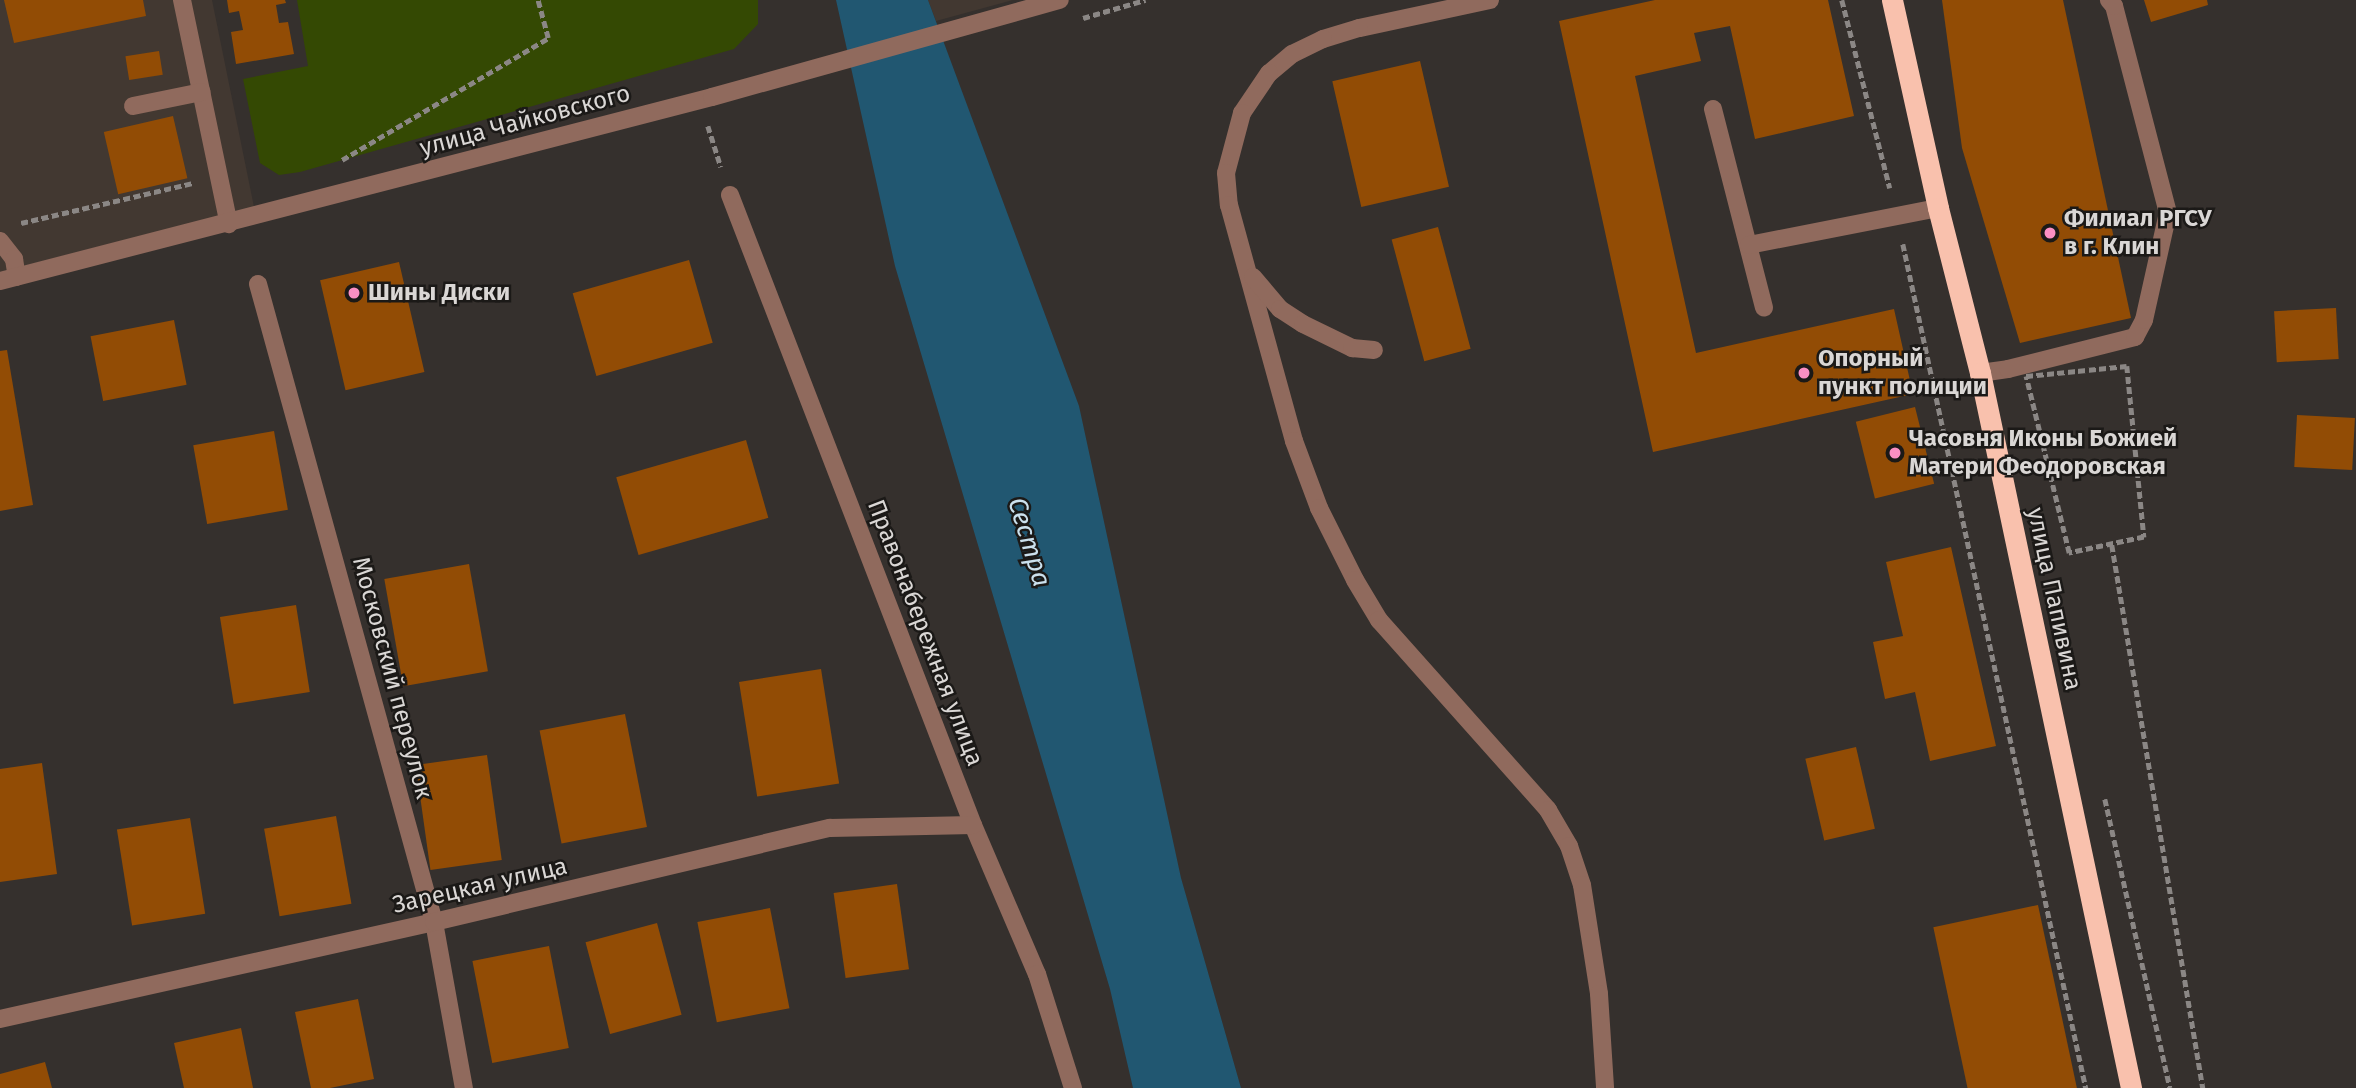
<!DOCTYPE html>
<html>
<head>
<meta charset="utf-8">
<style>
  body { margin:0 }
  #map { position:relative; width:2356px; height:1088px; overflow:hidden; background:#35302d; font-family:"Fira Sans",sans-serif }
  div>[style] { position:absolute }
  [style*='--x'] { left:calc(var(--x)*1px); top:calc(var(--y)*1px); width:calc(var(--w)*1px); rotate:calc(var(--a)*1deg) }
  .built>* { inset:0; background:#423831 }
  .green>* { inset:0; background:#344903 }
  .water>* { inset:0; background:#215771 }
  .building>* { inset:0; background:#924c05; transform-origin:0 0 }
  .path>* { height:4.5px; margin-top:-2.25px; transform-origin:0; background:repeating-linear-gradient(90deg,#8b8785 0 7px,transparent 0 10.5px) }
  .minor>* { height:18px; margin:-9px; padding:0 9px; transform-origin:9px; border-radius:9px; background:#906a5d }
  .highway>* { height:21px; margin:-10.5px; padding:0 10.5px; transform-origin:10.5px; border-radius:10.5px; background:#f9c1ad }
  .dots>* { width:19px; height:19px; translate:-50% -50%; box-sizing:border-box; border:4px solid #1b1917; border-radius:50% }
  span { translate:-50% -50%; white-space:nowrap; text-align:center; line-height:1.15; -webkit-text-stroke:5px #1b1917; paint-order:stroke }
  .street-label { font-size:24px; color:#dad7d5 }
  .poi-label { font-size:24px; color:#dad7d5; font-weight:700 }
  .left { translate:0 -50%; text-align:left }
  .water-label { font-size:26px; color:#cbe1ee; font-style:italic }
</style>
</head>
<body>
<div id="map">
  <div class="built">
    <i style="clip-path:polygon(0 0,212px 0,254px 207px,0 272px)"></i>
    <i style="clip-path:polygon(928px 0,1013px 0,936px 21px)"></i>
  </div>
  <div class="green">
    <i style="clip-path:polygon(297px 0,758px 0,758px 24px,734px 49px,300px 172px,279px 175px,260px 163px,243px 79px,308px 66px)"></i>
  </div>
  <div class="water">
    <i style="clip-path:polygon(836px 0,928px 0,1079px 406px,1181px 878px,1241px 1088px,1133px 1088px,1110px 989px,895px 266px)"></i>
  </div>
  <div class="building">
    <i style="clip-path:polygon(4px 0,143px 0,146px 16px,14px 43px)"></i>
    <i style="clip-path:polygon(227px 0,285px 0,286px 3px,276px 5px,279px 23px,288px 22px,294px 54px,236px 64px,231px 32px,243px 30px,239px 11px,229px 13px)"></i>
    <i style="clip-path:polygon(1655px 0,1828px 0,1854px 116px,1755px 139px,1730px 26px,1694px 33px,1701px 61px,1635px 76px,1696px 353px,1894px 309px,1913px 394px,1653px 452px,1559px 21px)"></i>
    <i style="clip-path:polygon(1942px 0,2063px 0,2131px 318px,2020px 343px,1962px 148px)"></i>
    <i style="clip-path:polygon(2144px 0,2207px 0,2208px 5px,2151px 22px)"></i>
    <i style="left:159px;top:51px;width:24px;height:34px;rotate:81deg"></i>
    <i style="left:1420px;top:61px;width:129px;height:90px;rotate:77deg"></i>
    <i style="left:173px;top:116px;width:64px;height:71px;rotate:77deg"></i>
    <i style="left:1438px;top:227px;width:126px;height:48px;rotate:75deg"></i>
    <i style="left:689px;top:260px;width:86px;height:121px;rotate:74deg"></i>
    <i style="left:399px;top:262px;width:113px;height:81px;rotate:77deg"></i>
    <i style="left:2336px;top:308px;width:51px;height:62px;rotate:87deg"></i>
    <i style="left:174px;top:320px;width:66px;height:85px;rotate:79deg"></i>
    <i style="clip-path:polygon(7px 350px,33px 505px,0 511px,0 351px)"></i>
    <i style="left:1915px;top:407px;width:79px;height:61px;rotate:76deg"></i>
    <i style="left:2297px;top:415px;width:58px;height:52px;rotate:3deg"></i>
    <i style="left:274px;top:431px;width:80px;height:82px;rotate:80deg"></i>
    <i style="left:746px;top:440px;width:81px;height:135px;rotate:74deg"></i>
    <i style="clip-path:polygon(1951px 547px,1996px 746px,1930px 761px,1915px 692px,1885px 699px,1873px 642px,1903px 636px,1886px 562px)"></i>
    <i style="left:469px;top:564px;width:109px;height:86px;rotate:80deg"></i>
    <i style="left:296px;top:605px;width:88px;height:77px;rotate:81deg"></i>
    <i style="left:821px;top:669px;width:116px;height:83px;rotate:81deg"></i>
    <i style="left:625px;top:714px;width:115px;height:87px;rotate:79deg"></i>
    <i style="left:1856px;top:747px;width:84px;height:52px;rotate:77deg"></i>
    <i style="left:487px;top:755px;width:106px;height:72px;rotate:82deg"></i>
    <i style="clip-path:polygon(42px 763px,57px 874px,0 882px,0 769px)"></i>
    <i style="left:336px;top:816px;width:89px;height:73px;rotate:80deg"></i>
    <i style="left:190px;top:818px;width:97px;height:74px;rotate:81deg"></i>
    <i style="left:897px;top:884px;width:86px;height:64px;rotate:82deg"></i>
    <i style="left:2038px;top:905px;width:187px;height:107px;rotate:78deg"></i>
    <i style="left:770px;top:908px;width:102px;height:74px;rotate:79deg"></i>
    <i style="left:657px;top:923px;width:95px;height:74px;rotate:75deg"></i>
    <i style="left:549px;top:946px;width:104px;height:78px;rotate:79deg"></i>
    <i style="clip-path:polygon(358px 999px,374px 1079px,330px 1088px,311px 1088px,295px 1012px)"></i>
    <i style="clip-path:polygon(241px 1028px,253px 1088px,184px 1088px,174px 1043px)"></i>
    <i style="clip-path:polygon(45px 1062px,52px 1088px,0 1088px,0 1074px)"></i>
  </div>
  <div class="path">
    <i style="--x:1842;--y:0;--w:194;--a:75.7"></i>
    <i style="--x:1083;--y:18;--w:65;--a:-16.2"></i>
    <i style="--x:708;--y:126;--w:43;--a:72.4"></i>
    <i style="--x:342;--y:160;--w:239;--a:-30.6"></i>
    <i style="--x:548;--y:38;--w:39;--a:-105"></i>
    <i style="--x:21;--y:223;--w:177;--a:-13.1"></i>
    <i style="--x:1903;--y:244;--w:864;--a:77.77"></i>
    <i style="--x:2127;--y:366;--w:172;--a:84.3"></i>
    <i style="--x:2144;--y:537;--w:77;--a:168"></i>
    <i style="--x:2069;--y:553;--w:182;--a:-103.7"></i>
    <i style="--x:2026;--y:376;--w:101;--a:-5.7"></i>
    <i style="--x:2112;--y:545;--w:551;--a:80.49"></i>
    <i style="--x:2105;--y:799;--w:296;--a:77.3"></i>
  </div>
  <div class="minor">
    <i style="--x:182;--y:0;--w:229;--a:78.2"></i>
    <i style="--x:1490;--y:0;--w:134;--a:167.9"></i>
    <i style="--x:1359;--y:28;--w:38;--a:163"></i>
    <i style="--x:1323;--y:39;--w:34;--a:154"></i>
    <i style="--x:1292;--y:54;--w:30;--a:140"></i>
    <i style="--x:1269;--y:73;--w:48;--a:124"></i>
    <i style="--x:1242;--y:113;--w:62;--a:104.9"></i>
    <i style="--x:1226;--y:173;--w:32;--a:85"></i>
    <i style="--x:1229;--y:205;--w:245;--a:74.6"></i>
    <i style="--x:1294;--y:441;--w:72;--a:69.5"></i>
    <i style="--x:1319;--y:508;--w:80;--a:63.4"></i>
    <i style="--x:1355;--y:580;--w:47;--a:59"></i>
    <i style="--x:1379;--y:620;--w:254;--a:48.3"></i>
    <i style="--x:1548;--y:810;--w:42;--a:59.7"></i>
    <i style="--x:1569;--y:846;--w:41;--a:71.6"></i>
    <i style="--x:1582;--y:885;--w:110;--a:81.1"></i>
    <i style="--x:1599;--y:994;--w:94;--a:86.3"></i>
    <i style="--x:133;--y:106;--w:70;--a:-11.5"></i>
    <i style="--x:1713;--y:109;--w:205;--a:75.6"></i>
    <i style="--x:730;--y:195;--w:675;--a:68.91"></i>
    <i style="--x:973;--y:825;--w:162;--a:66.8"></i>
    <i style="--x:1037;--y:974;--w:120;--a:72.5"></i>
    <i style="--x:0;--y:241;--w:23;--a:52"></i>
    <i style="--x:14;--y:259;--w:18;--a:81"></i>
    <i style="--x:1749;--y:245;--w:193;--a:-11.1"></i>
    <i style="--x:1253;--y:277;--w:42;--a:49.8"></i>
    <i style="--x:1280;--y:309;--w:27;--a:33"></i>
    <i style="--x:1303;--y:324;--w:55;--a:26.1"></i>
    <i style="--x:1352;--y:348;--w:22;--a:5"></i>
    <i style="--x:0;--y:281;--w:735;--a:-14.49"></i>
    <i style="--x:712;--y:97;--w:361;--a:-15.6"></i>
    <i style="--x:258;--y:284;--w:662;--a:74.58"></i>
    <i style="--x:434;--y:922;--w:169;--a:79.8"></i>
    <i style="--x:1980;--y:373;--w:28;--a:-8"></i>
    <i style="--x:2008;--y:369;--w:131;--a:-14.1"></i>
    <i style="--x:2135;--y:337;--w:19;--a:-62"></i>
    <i style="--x:2144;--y:320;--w:110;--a:-77.4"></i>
    <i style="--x:2168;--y:213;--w:214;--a:-104.6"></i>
    <i style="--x:2114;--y:6;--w:8;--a:-130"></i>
    <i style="--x:0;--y:1019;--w:445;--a:-12.6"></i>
    <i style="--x:434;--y:922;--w:407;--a:-13.4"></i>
    <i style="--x:830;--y:828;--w:143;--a:-1.2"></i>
  </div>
  <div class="highway">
    <i style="--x:1892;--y:0;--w:213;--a:77.5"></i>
    <i style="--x:1938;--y:208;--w:170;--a:75.7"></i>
    <i style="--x:1980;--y:373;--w:731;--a:78.07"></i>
  </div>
  <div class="dots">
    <i style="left:2050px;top:233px;background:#fb8fc3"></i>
    <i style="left:354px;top:293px;background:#fb8fc3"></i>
    <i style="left:1804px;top:373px;background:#fb8fc3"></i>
    <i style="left:1895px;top:453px;background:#fb8fc3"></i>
  </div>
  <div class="street-label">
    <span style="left:525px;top:121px;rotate:-15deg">улица Чайковского</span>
    <span style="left:2054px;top:599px;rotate:78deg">улица Папивина</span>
    <span style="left:925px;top:633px;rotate:69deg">Правонабережная улица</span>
    <span style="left:392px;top:678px;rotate:75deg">Московский переулок</span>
    <span style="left:480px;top:886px;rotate:-13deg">Зарецкая улица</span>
  </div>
  <div class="poi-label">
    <span class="left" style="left:2064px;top:233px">Филиал РГСУ<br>в г. Клин</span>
    <span class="left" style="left:368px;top:293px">Шины Диски</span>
    <span class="left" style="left:1818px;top:373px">Опорный<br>пункт полиции</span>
    <span class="left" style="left:1909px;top:453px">Часовня Иконы Божией<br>Матери Феодоровская</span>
  </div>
  <div class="water-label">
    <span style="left:1029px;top:542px;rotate:73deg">Сестра</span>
  </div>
</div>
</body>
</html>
